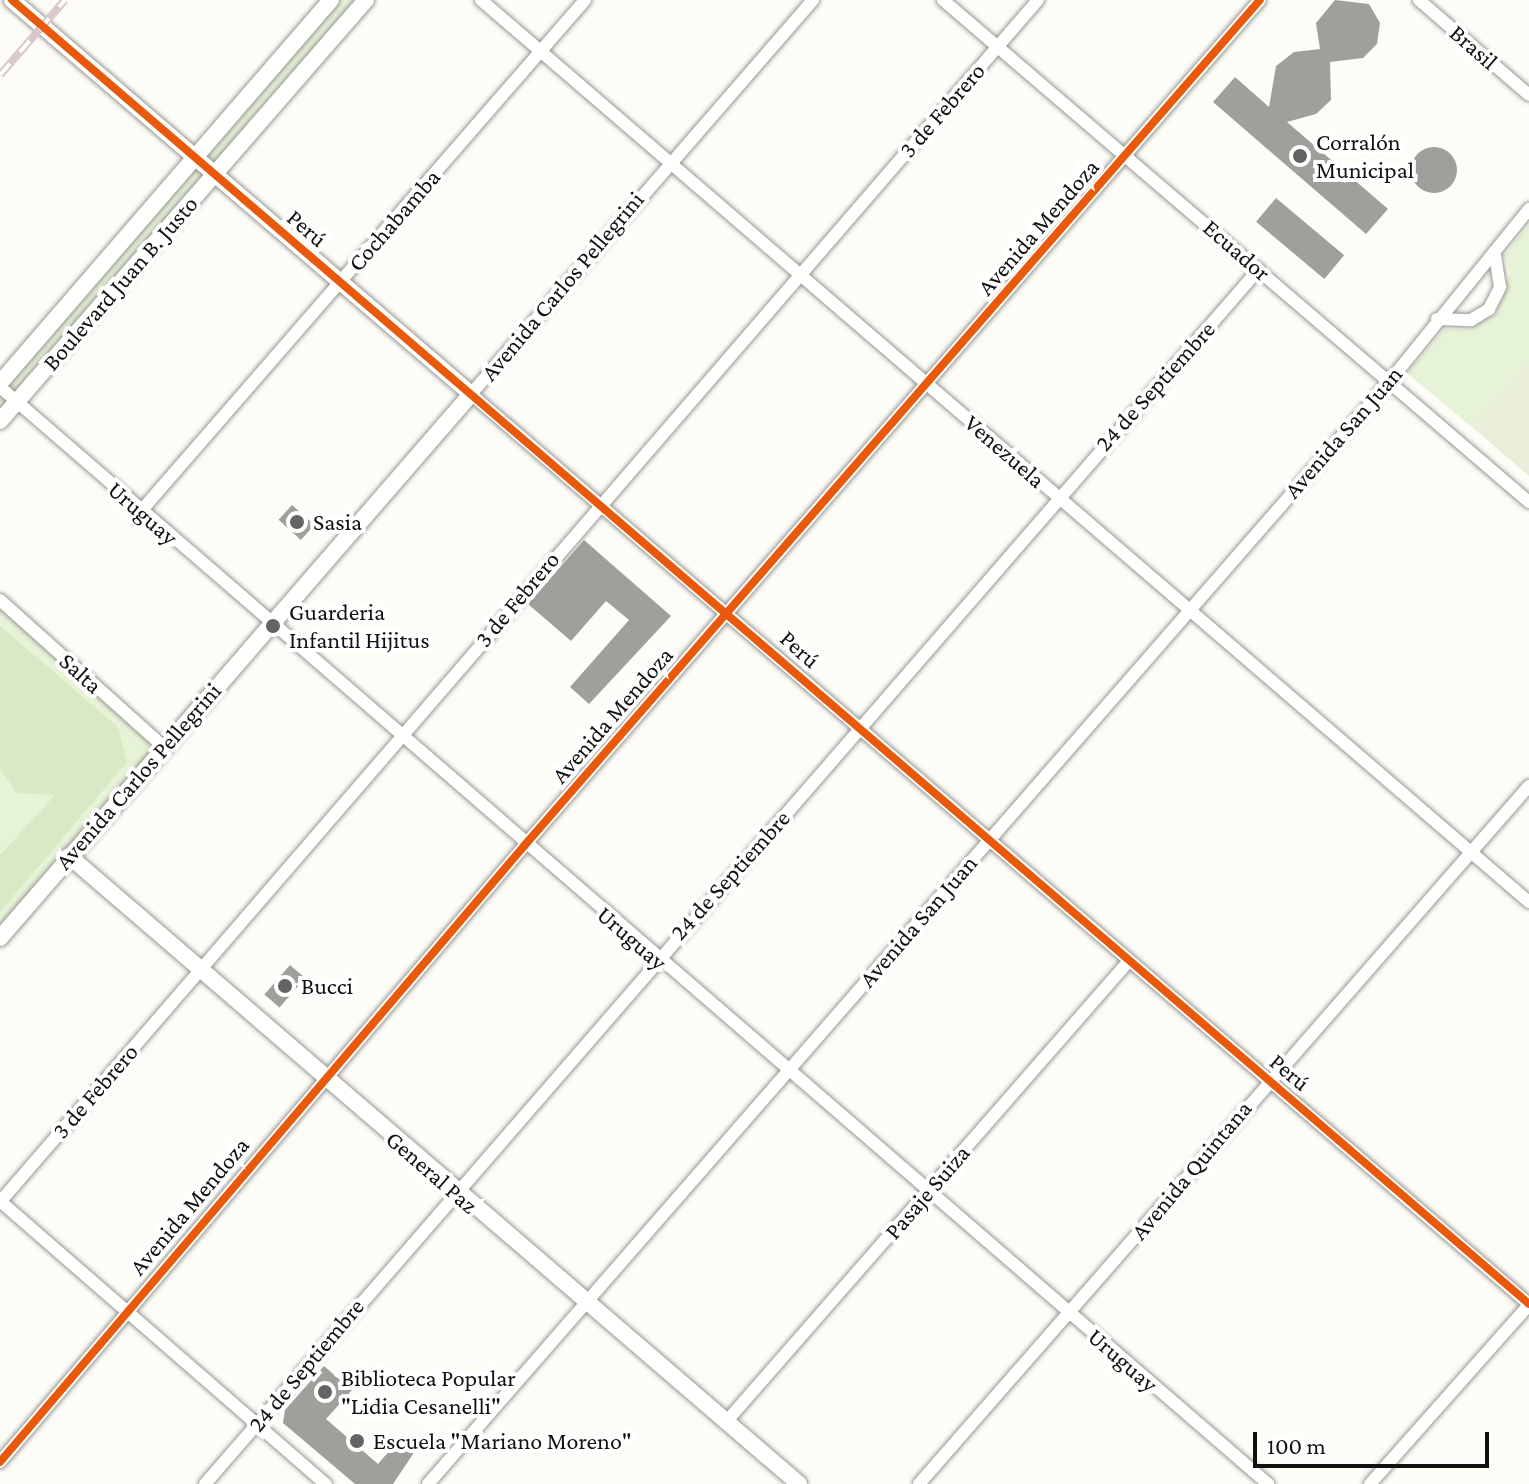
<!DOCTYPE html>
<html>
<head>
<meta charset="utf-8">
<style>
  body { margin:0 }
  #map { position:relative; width:1529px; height:1484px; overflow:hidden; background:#fdfcf7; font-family:"Crimson Pro",serif }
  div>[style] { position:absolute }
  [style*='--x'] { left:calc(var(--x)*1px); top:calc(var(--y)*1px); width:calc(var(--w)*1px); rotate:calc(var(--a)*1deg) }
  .green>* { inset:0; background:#e7f3d7 }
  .forest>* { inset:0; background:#d8eac5 }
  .cemetery>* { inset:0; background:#e9eedb }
  .building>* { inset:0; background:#a19f9c; transform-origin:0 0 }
  .round { border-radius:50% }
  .roads { filter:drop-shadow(0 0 2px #979795) drop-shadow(0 0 2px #979795) }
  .minor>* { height:12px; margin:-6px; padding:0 6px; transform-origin:6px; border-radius:6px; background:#fffffe }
  .tertiary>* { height:16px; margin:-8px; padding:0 8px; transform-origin:8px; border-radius:8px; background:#fffffe }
  .rail>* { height:8px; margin-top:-4px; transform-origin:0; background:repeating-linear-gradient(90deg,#fff 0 15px,#d9c6c7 0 30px); box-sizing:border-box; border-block:2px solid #d9c6c7 }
  .cycleway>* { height:8px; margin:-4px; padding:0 4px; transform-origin:4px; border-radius:4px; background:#e8590c }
  .dots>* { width:22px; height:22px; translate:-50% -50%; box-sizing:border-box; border:4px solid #fff; border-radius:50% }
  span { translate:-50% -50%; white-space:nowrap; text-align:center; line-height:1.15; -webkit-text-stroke:8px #fff; paint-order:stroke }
  .street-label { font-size:24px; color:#111 }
  .poi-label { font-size:24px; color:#111 }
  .left { translate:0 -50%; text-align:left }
  .scale { position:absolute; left:1253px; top:1432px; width:236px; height:36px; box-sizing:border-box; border:4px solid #111; border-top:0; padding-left:10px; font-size:24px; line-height:28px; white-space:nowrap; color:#111; -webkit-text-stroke:6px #fff; paint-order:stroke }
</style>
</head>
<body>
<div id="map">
  <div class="green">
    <i style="clip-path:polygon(331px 0,366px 0,0 421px,0 383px)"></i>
    <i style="clip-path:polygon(1529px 225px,1529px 360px,1472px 427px,1407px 373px,1444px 329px,1468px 329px,1496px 314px,1510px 272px,1504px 255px)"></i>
    <i style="clip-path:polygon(0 600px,163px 746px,0 938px)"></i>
  </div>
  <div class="forest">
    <i style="clip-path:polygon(0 626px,118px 727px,127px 762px,0 912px,0 855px,55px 795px,16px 793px,0 768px)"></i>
  </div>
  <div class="cemetery">
    <i style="clip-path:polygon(1529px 360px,1529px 476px,1472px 427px)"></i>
  </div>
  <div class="building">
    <i style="clip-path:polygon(1335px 0,1369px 4px,1380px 23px,1377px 44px,1363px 58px,1330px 62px,1331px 100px,1316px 114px,1287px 122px,1388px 209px,1366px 234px,1213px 102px,1235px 77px,1269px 107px,1276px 66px,1294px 52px,1320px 49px,1316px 23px)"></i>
    <i class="round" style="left:1411px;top:147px;width:46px;height:46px"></i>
    <i style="left:1276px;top:198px;width:89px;height:31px;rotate:40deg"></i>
    <i style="left:292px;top:505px;width:30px;height:20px;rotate:42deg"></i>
    <i style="clip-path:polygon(584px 540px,671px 616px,589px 704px,570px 687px,629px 620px,606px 601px,571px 641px,528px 604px)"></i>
    <i style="left:290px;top:965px;width:20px;height:39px;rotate:41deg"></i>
    <i style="clip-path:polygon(324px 1366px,352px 1390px,326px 1419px,378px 1464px,403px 1435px,417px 1448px,393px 1484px,355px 1484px,283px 1423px,285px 1410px)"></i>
  </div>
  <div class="roads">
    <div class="minor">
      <i style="--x:481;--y:0;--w:1383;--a:40.72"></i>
      <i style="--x:813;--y:0;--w:522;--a:130.96"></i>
      <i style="--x:471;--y:394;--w:1396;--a:40.7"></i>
      <i style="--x:943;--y:0;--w:772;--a:40.59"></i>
      <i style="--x:1419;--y:0;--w:145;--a:40.8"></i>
      <i style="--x:1437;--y:319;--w:34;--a:2"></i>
      <i style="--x:1471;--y:320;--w:21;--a:-31"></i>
      <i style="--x:1489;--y:309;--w:25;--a:-63"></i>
      <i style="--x:1500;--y:287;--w:36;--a:-99"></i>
      <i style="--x:0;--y:387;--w:1677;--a:40.86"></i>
      <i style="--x:141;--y:511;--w:677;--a:-49.01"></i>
      <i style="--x:0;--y:600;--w:219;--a:41.9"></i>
      <i style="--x:0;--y:1201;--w:432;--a:41"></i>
      <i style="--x:0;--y:1202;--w:1588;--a:-49.19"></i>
      <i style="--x:726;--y:1422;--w:611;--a:-48.85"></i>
      <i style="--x:0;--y:1462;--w:809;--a:-49.61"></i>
      <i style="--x:524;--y:846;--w:1121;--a:-48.98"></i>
      <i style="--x:205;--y:1484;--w:1608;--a:-49.06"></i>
      <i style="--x:428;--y:1484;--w:1462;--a:-48.91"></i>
      <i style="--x:1389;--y:382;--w:223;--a:-51"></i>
      <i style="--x:919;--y:1484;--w:927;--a:-48.85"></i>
      <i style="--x:1370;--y:1484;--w:239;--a:-48.4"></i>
    </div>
    <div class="tertiary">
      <i style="--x:0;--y:383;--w:506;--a:-49.17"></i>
      <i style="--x:0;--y:421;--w:558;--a:-49"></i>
      <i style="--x:69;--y:856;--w:963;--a:40.7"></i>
      <i style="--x:0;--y:938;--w:720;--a:-49.11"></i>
      <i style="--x:471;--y:394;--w:605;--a:-139.36"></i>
    </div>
  </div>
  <div class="rail">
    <i style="--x:0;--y:75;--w:99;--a:-49.1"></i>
  </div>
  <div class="cycleway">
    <i style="--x:12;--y:0;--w:2000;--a:40.68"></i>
    <i style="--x:0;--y:1462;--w:809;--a:-49.61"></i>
    <i style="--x:524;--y:846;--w:1121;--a:-48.98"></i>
  </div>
  <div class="dots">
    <i style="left:1300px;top:156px;background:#646362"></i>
    <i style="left:297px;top:522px;background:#646362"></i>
    <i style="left:273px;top:626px;background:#646362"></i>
    <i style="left:285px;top:986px;background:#646362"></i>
    <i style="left:325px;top:1392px;background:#646362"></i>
    <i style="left:357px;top:1441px;background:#646362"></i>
  </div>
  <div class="street-label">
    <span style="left:1474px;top:47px;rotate:41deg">Brasil</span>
    <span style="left:942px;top:110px;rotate:-49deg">3 de Febrero</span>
    <span style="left:394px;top:220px;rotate:-49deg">Cochabamba</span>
    <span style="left:1038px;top:227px;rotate:-49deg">Avenida Mendoza</span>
    <span style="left:307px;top:228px;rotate:41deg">Perú</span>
    <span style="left:1237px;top:250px;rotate:41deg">Ecuador</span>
    <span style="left:120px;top:283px;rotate:-49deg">Boulevard Juan B. Justo</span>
    <span style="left:562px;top:286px;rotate:-50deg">Avenida Carlos Pellegrini</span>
    <span style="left:1155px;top:386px;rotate:-48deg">24 de Septiembre</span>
    <span style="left:1343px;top:432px;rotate:-49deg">Avenida San Juan</span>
    <span style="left:1005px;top:451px;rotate:41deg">Venezuela</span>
    <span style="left:143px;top:513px;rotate:41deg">Uruguay</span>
    <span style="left:517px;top:599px;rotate:-50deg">3 de Febrero</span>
    <span style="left:800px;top:649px;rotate:42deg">Perú</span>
    <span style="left:81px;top:673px;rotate:42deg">Salta</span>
    <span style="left:612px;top:715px;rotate:-49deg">Avenida Mendoza</span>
    <span style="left:138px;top:776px;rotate:-49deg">Avenida Carlos Pellegrini</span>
    <span style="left:730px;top:875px;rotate:-48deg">24 de Septiembre</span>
    <span style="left:918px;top:921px;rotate:-49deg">Avenida San Juan</span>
    <span style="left:632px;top:938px;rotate:41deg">Uruguay</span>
    <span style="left:1290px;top:1072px;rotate:40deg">Perú</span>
    <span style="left:95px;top:1091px;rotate:-49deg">3 de Febrero</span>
    <span style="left:1191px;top:1170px;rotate:-50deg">Avenida Quintana</span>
    <span style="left:432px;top:1172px;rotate:41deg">General Paz</span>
    <span style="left:927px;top:1192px;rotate:-49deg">Pasaje Suiza</span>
    <span style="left:189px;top:1206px;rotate:-50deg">Avenida Mendoza</span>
    <span style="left:1123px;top:1360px;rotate:41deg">Uruguay</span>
    <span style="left:306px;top:1365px;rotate:-50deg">24 de Septiembre</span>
  </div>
  <div class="poi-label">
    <span class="left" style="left:1316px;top:156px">Corralón<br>Municipal</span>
    <span class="left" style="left:313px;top:522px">Sasia</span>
    <span class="left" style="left:289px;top:626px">Guarderia<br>Infantil Hijitus</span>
    <span class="left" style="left:301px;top:986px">Bucci</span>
    <span class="left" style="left:341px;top:1392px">Biblioteca Popular<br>"Lidia Cesanelli"</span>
    <span class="left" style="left:373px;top:1441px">Escuela "Mariano Moreno"</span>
  </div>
  <div class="scale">100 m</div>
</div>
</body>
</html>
